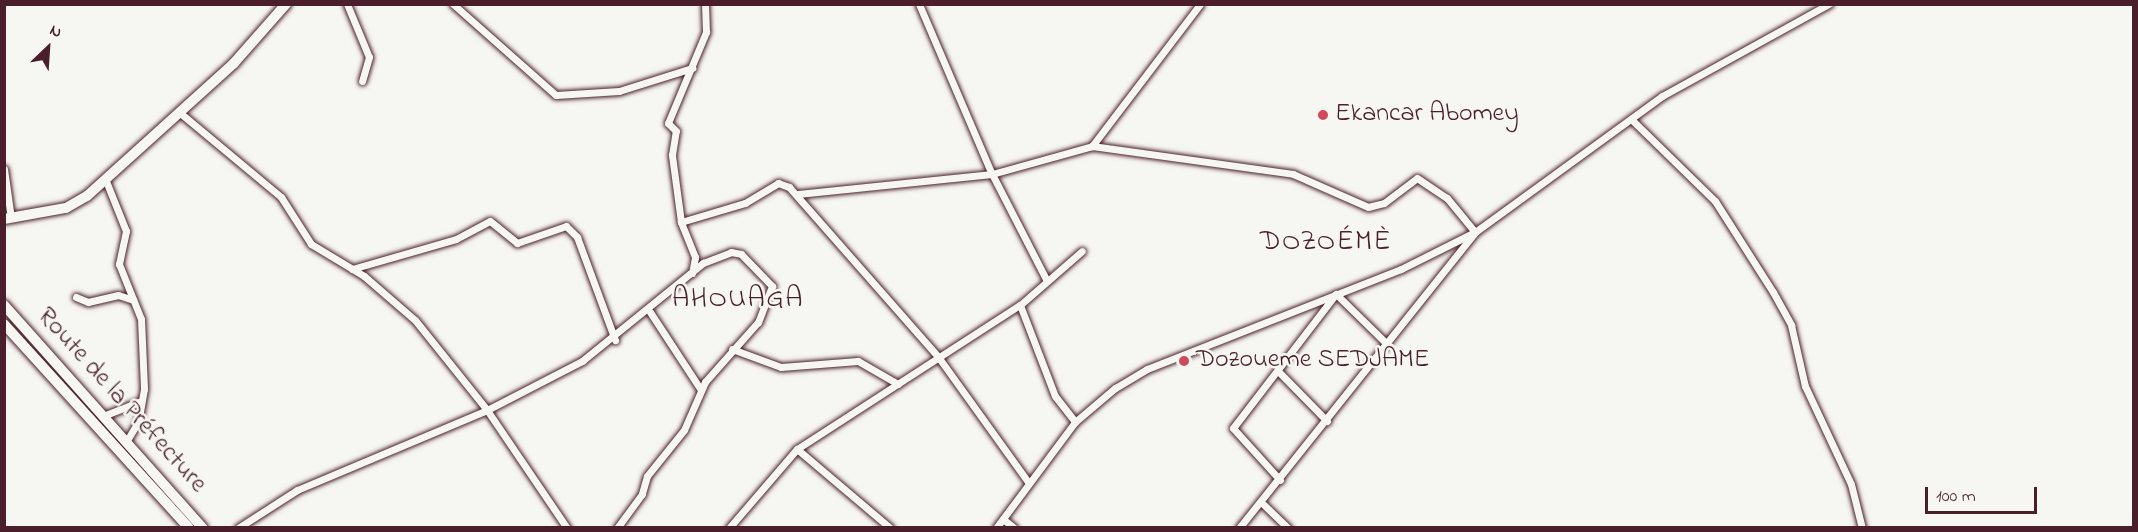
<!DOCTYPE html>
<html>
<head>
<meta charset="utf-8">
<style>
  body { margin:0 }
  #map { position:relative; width:2138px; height:532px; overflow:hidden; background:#f6f6f2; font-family:"Indie Flower",sans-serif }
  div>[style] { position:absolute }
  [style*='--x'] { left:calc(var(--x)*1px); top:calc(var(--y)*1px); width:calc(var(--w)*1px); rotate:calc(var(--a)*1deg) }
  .roads { filter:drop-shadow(0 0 2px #4a1f2b) drop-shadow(0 0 2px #4a1f2b) }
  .street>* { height:7px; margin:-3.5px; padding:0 3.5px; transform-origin:3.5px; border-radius:3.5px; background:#f6f6f2 }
  .secondary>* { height:10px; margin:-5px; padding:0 5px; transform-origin:5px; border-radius:5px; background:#f6f6f2 }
  .dots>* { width:16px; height:16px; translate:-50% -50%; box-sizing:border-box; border:3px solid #f6f6f2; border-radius:50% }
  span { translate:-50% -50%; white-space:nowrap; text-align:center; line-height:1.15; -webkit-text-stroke:5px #f6f6f2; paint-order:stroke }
  .poi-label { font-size:26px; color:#4a1f2b }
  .left { translate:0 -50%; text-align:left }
  .street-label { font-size:26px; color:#4a1f2b }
  .quarter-label { font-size:28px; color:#4a1f2b; letter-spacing:1.5px }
  .frame { position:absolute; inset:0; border:6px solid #4a1f2b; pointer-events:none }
  .north { position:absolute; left:18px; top:18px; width:60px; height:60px; -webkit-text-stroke:4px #f6f6f2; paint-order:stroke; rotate:25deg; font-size:16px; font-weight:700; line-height:24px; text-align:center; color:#4a1f2b }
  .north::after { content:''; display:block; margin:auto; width:21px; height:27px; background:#4a1f2b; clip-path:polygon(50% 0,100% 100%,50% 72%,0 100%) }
  .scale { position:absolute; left:1925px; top:487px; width:112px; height:27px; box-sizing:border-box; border:3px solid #4a1f2b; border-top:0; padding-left:8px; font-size:18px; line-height:21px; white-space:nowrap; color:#4a1f2b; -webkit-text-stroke:4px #f6f6f2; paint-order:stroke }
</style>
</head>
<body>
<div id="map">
  <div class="roads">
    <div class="street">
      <i style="--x:347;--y:4;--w:57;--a:67.5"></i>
      <i style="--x:369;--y:57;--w:25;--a:106"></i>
      <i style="--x:453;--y:4;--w:137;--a:41.5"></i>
      <i style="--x:556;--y:95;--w:63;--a:-3.6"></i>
      <i style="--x:619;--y:91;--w:77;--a:-17.5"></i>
      <i style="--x:919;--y:4;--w:185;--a:66.8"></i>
      <i style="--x:992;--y:174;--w:120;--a:62.8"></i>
      <i style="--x:179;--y:112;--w:133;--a:39.8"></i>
      <i style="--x:281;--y:197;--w:56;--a:57.4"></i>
      <i style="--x:311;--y:244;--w:62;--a:31.1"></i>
      <i style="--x:364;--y:276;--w:67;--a:40.8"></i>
      <i style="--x:415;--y:320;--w:115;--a:51.3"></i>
      <i style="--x:487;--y:410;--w:143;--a:55.9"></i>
      <i style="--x:1631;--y:119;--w:117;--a:44.3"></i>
      <i style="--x:1715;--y:201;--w:108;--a:57.5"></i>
      <i style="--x:1773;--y:292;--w:38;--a:61"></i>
      <i style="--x:1791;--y:325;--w:63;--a:77.1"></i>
      <i style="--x:1805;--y:386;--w:108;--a:64.9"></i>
      <i style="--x:1851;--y:484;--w:45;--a:76"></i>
      <i style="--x:1092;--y:146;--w:178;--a:-52.7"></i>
      <i style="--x:4;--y:169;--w:49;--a:81.9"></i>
      <i style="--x:106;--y:181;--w:54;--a:68.2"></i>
      <i style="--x:126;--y:231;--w:34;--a:102"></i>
      <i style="--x:119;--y:264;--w:59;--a:68.2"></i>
      <i style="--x:141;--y:319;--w:70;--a:87.5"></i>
      <i style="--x:144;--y:389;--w:34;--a:100"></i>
      <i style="--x:138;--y:422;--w:23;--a:121"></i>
      <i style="--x:798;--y:194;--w:195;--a:-5.9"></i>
      <i style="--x:992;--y:174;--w:104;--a:-15.6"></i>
      <i style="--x:1092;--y:146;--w:203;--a:7.9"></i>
      <i style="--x:1293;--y:174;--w:82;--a:23.7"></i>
      <i style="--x:1368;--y:207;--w:16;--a:-14"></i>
      <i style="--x:1384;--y:203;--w:41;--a:-37.1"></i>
      <i style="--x:1417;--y:178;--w:36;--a:34"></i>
      <i style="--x:1447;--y:198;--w:44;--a:50.5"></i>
      <i style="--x:1475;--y:232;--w:83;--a:153.4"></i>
      <i style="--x:1401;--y:269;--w:273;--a:158.5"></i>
      <i style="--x:1147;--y:369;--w:37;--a:149"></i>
      <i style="--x:1115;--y:388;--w:52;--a:139.6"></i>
      <i style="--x:1075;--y:422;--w:132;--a:126.7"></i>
      <i style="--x:681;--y:222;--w:67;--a:-16.5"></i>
      <i style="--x:745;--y:203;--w:39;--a:-31"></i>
      <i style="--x:778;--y:183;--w:12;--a:20"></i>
      <i style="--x:789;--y:187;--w:227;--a:48.7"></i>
      <i style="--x:939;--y:358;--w:153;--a:54.3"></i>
      <i style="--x:352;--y:269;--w:108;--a:-16.1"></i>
      <i style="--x:456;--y:239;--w:38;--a:-28"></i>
      <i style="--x:490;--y:221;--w:35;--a:39"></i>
      <i style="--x:517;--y:243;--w:52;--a:-19.1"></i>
      <i style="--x:566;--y:226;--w:16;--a:45"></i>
      <i style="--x:577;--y:237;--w:110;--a:69.7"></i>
      <i style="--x:692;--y:273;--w:16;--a:-79"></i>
      <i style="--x:695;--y:257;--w:38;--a:-112"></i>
      <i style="--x:681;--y:222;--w:68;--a:-97.7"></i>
      <i style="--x:672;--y:155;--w:24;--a:-81"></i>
      <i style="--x:676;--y:131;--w:11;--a:-135"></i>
      <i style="--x:668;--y:123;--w:99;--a:-67.3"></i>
      <i style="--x:706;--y:32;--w:28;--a:-92"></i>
      <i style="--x:76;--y:297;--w:13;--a:23"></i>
      <i style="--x:88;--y:302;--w:31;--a:-13"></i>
      <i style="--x:118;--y:295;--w:16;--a:18"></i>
      <i style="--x:1020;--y:305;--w:97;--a:69"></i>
      <i style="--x:1055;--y:396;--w:33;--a:52"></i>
      <i style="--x:650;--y:312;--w:93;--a:56.8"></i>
      <i style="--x:732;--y:349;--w:52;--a:20.2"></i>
      <i style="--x:781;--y:367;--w:77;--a:-4.5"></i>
      <i style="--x:858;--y:361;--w:46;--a:29.9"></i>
      <i style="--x:1278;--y:371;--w:70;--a:45.6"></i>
      <i style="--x:103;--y:416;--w:41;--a:-21.5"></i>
      <i style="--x:797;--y:449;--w:122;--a:40.3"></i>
      <i style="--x:1280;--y:480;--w:70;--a:-132.1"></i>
      <i style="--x:1233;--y:428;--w:169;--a:-52.5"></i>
      <i style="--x:1336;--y:294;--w:71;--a:44.4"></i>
      <i style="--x:1263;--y:504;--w:35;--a:44"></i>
      <i style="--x:1003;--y:519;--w:14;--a:39"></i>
      <i style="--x:238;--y:528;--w:70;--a:-32.8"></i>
      <i style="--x:297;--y:490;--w:206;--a:-22.8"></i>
      <i style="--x:487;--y:410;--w:107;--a:-27.3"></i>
      <i style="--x:582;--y:361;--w:156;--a:-39"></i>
      <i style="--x:703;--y:263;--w:30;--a:-21"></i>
      <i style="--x:731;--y:252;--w:10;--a:11"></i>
      <i style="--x:741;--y:254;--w:45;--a:45.9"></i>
      <i style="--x:772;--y:286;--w:39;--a:111"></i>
      <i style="--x:758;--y:322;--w:80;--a:131.5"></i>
      <i style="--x:705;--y:382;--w:52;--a:113.6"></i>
      <i style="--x:684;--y:430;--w:59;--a:128.8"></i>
      <i style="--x:647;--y:476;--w:19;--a:106"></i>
      <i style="--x:642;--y:494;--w:42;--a:126.3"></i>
      <i style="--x:729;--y:528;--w:104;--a:-49.3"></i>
      <i style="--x:797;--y:449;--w:265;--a:-32.9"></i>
      <i style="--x:1020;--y:305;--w:82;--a:-41.1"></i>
      <i style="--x:1239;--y:528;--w:379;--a:-51.4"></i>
      <i style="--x:1475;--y:232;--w:231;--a:-36"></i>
      <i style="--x:1662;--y:96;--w:191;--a:-28.9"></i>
    </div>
    <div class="secondary">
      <i style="--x:4;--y:219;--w:63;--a:-10.1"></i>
      <i style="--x:66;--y:208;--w:24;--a:-30"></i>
      <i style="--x:87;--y:196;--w:198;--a:-42.1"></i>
      <i style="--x:234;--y:63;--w:79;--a:-48.6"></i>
      <i style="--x:4;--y:305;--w:299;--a:48.3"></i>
      <i style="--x:4;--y:324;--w:275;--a:47.8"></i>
    </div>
  </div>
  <div class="dots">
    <i style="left:1323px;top:115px;background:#d1495b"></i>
    <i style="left:1184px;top:361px;background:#d1495b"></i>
  </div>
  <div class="poi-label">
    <span class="left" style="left:1335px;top:115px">Ekancar Abomey</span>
    <span class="left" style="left:1196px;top:361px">Dozoueme SEDJAME</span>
  </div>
  <div class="street-label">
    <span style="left:121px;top:401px;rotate:48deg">Route de la Préfecture</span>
  </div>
  <div class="quarter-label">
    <span style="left:1326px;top:243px">DOZOÉMÈ</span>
    <span style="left:738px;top:300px">AHOUAGA</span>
  </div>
  <div class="frame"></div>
  <div class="north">N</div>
  <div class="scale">100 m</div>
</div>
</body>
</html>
